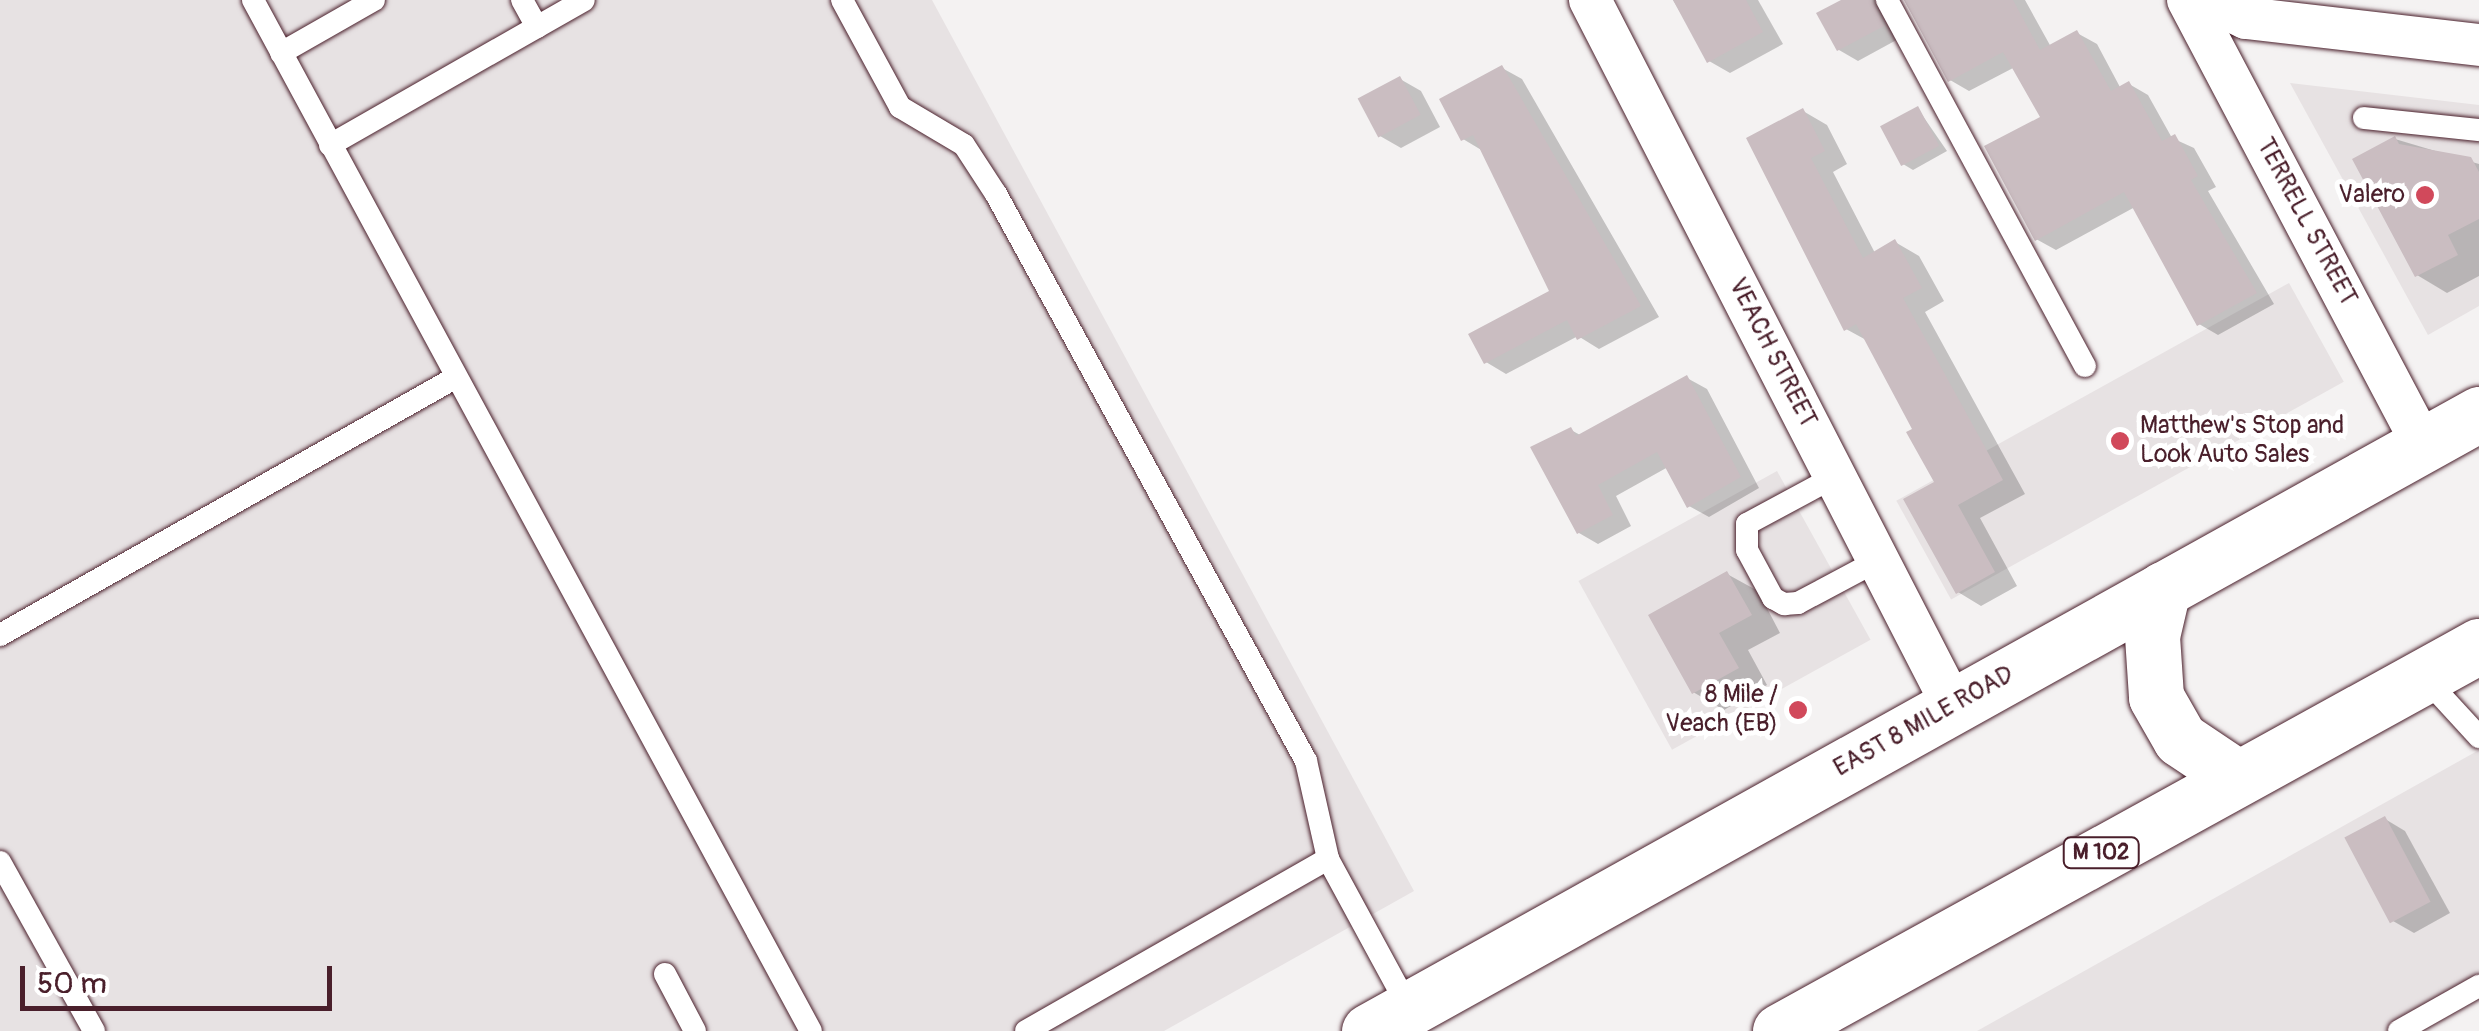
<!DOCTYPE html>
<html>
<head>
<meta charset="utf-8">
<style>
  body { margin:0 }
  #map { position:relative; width:2479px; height:1031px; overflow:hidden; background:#f4f2f2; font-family:Pangolin,sans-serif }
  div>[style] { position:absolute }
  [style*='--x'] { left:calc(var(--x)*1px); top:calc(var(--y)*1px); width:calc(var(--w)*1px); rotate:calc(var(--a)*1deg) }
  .built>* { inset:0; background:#e7e2e3; transform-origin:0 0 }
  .shadow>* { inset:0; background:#0003 }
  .building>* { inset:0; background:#cabdc1; transform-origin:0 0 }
  .roads { filter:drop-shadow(0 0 2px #4a1f2b) drop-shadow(0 0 2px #4a1f2b) }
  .service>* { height:22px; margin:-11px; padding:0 11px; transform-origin:11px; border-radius:11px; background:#fff }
  .minor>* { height:42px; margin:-21px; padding:0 21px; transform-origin:21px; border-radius:21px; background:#fff }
  .trunk>* { height:55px; margin:-27.5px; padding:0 27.5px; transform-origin:27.5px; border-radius:27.5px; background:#fff }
  .dots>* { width:28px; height:28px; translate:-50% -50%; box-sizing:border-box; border:5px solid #fff; border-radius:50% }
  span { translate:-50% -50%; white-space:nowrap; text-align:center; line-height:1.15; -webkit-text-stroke:10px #fff; paint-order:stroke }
  .shield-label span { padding:2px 8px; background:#fff; border:2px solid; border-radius:8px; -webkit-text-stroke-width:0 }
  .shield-label { font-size:22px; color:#4a1f2b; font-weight:700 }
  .poi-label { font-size:25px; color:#4a1f2b }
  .right { translate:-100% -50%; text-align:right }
  .left { translate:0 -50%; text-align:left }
  .street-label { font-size:25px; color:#4a1f2b }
  .scale { position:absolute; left:20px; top:966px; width:312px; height:45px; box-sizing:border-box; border:5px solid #4a1f2b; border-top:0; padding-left:12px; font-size:30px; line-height:35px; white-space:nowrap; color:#4a1f2b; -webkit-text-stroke:8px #fff; paint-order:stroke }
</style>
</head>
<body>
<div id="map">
  <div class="built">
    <i style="clip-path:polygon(0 0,932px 0,1414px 891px,1164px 1031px,0 1031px)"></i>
    <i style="clip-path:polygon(2290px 83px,2479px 105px,2479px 306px,2428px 335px)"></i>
    <i style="left:2289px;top:283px;width:113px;height:449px;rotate:61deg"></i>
    <i style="left:1777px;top:471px;width:193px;height:227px;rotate:61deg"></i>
    <i style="clip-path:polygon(2479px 750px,2479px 990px,2405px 1031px,1977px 1031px)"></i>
  </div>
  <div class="shadow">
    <i style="clip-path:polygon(1673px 0,1758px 0,1783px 44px,1730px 73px,1709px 61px)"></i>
    <i style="clip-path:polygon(1846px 0,1898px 0,1902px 37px,1858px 61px,1839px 50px)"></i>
    <i style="clip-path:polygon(1904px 0,2025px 0,2051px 47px,2077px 33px,2097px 44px,2121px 89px,2129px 84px,2148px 95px,2172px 138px,2194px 148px,2216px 187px,2208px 191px,2274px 304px,2218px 335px,2199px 324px,2135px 207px,2056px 250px,2036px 239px,2043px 118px,2015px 67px,1969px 91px,1950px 80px)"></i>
    <i style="clip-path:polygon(1502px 68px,1522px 79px,1659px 317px,1599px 349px,1578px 336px,1506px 374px,1486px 362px,1552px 292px,1483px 151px,1463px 139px)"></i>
    <i style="clip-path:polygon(1400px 79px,1421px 91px,1440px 127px,1401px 148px,1380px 136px)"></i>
    <i style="clip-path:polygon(1918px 109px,1947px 151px,1913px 170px,1903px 164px)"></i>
    <i style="clip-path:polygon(1803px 111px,1827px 125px,1847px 164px,1833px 172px,1875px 253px,1895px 242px,1919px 256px,1944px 301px,1925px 312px,2025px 494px,1980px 518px,2017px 586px,1981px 606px,1958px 592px,1937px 483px,1915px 430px,1868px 341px,1846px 329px,1750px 139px)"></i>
    <i style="clip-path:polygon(2395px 139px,2479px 164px,2479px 276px,2447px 293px,2417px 275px)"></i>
    <i style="clip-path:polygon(1687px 378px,1707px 389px,1759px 488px,1709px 517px,1689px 506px,1668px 467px,1616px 496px,1631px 526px,1598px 544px,1579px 533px,1571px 430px,1582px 436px)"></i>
    <i style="clip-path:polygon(1727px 574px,1758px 591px,1780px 633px,1748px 650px,1767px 685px,1724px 710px,1693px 692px)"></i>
    <i style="clip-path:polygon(2385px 819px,2405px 831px,2450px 913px,2414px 933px,2393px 921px)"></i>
  </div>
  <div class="building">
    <i style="clip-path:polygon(1673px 0,1746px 0,1763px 32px,1707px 63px)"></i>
    <i style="clip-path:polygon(1841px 0,1872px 0,1884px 26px,1837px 51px,1816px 13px)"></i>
    <i style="clip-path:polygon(1904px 0,2013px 0,2040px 50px,2077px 30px,2111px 91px,2129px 81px,2162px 141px,2175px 134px,2198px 176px,2191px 180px,2257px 293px,2197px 326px,2124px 192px,2035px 241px,1984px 146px,2040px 117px,2003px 52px,1948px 82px)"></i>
    <i style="clip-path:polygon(1502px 65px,1641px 306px,1577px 340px,1567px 320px,1484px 364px,1468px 334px,1549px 291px,1473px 135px,1461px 141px,1439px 99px)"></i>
    <i style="left:1400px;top:76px;width:44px;height:48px;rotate:62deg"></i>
    <i style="left:1918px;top:106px;width:45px;height:43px;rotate:62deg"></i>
    <i style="clip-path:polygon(1803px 108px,1825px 151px,1811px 158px,1863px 258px,1895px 239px,1922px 288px,1903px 298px,2003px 480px,1958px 505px,1995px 572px,1956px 594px,1903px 499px,1934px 482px,1906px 432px,1912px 429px,1856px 324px,1844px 331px,1746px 138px)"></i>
    <i style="clip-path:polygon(2395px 136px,2399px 144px,2471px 157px,2479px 172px,2479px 219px,2448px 235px,2458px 255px,2415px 277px,2352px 159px)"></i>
    <i style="clip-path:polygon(1687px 375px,1741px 477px,1687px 508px,1657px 452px,1598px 485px,1613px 515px,1577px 534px,1530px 447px,1571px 427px,1576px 436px)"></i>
    <i style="clip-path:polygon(1727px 571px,1752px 615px,1719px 633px,1739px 668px,1692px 694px,1648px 615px)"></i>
    <i style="left:2385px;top:816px;width:97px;height:46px;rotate:62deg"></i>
  </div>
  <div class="roads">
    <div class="service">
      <i style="--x:253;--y:0;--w:1172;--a:61.58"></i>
      <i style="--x:522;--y:0;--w:31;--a:61"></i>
      <i style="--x:842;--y:0;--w:122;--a:61.5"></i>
      <i style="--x:900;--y:107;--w:74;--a:30.7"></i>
      <i style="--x:964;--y:145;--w:59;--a:56.9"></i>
      <i style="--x:996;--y:194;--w:646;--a:61.33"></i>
      <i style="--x:1306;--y:761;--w:100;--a:77.3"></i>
      <i style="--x:1887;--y:0;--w:416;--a:61.6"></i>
      <i style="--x:281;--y:53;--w:107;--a:-29.7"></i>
      <i style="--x:2364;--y:118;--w:116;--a:6"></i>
      <i style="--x:330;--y:145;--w:292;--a:-29.7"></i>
      <i style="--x:1836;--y:476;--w:101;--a:151.7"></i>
      <i style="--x:1747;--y:524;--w:26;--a:90"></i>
      <i style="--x:1747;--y:550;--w:55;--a:61.6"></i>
      <i style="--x:1773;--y:598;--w:13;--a:29"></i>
      <i style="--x:1784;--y:604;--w:14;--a:-4"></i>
      <i style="--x:1798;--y:603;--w:92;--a:-28"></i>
      <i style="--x:0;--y:635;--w:520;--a:-29.47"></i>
      <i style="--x:2423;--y:676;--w:83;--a:47.4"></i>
      <i style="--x:0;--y:862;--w:193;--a:60.9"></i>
      <i style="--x:665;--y:974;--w:64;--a:62.2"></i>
      <i style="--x:1026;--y:1031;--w:348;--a:-29.7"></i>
      <i style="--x:1328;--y:859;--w:170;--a:61.5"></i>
      <i style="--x:2399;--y:1031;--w:92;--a:-29.4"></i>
    </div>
    <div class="minor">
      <i style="--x:1590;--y:0;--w:794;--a:62.79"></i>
      <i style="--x:2188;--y:0;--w:503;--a:62.16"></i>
      <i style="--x:2208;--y:0;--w:42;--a:25.3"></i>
      <i style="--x:2246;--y:18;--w:235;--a:6.6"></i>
    </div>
    <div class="trunk">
      <i style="--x:2163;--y:589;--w:48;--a:103.2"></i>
      <i style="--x:2152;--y:636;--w:61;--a:86.2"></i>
      <i style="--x:2156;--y:697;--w:48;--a:60.3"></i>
      <i style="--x:2180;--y:739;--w:69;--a:33.7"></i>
      <i style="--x:1369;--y:1031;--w:1270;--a:-29.07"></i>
      <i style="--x:1780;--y:1031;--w:798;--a:-28.85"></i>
    </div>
  </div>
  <div class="dots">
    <i style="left:2425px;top:195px;background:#d1495b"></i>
    <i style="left:2120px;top:441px;background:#d1495b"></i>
    <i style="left:1798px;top:710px;background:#d1495b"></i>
  </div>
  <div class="shield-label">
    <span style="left:2101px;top:853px">M 102</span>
  </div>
  <div class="poi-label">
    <span class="right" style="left:2405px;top:195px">Valero</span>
    <span class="left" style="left:2140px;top:441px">Matthew's Stop and<br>Look Auto Sales</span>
    <span class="right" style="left:1778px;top:710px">8 Mile /<br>Veach (EB)</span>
  </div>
  <div class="street-label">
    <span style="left:2306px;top:222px;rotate:62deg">TERRELL STREET</span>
    <span style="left:1772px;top:353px;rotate:63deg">VEACH STREET</span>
    <span style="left:1924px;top:722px;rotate:-29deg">EAST 8 MILE ROAD</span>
  </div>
  <div class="scale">50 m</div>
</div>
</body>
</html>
